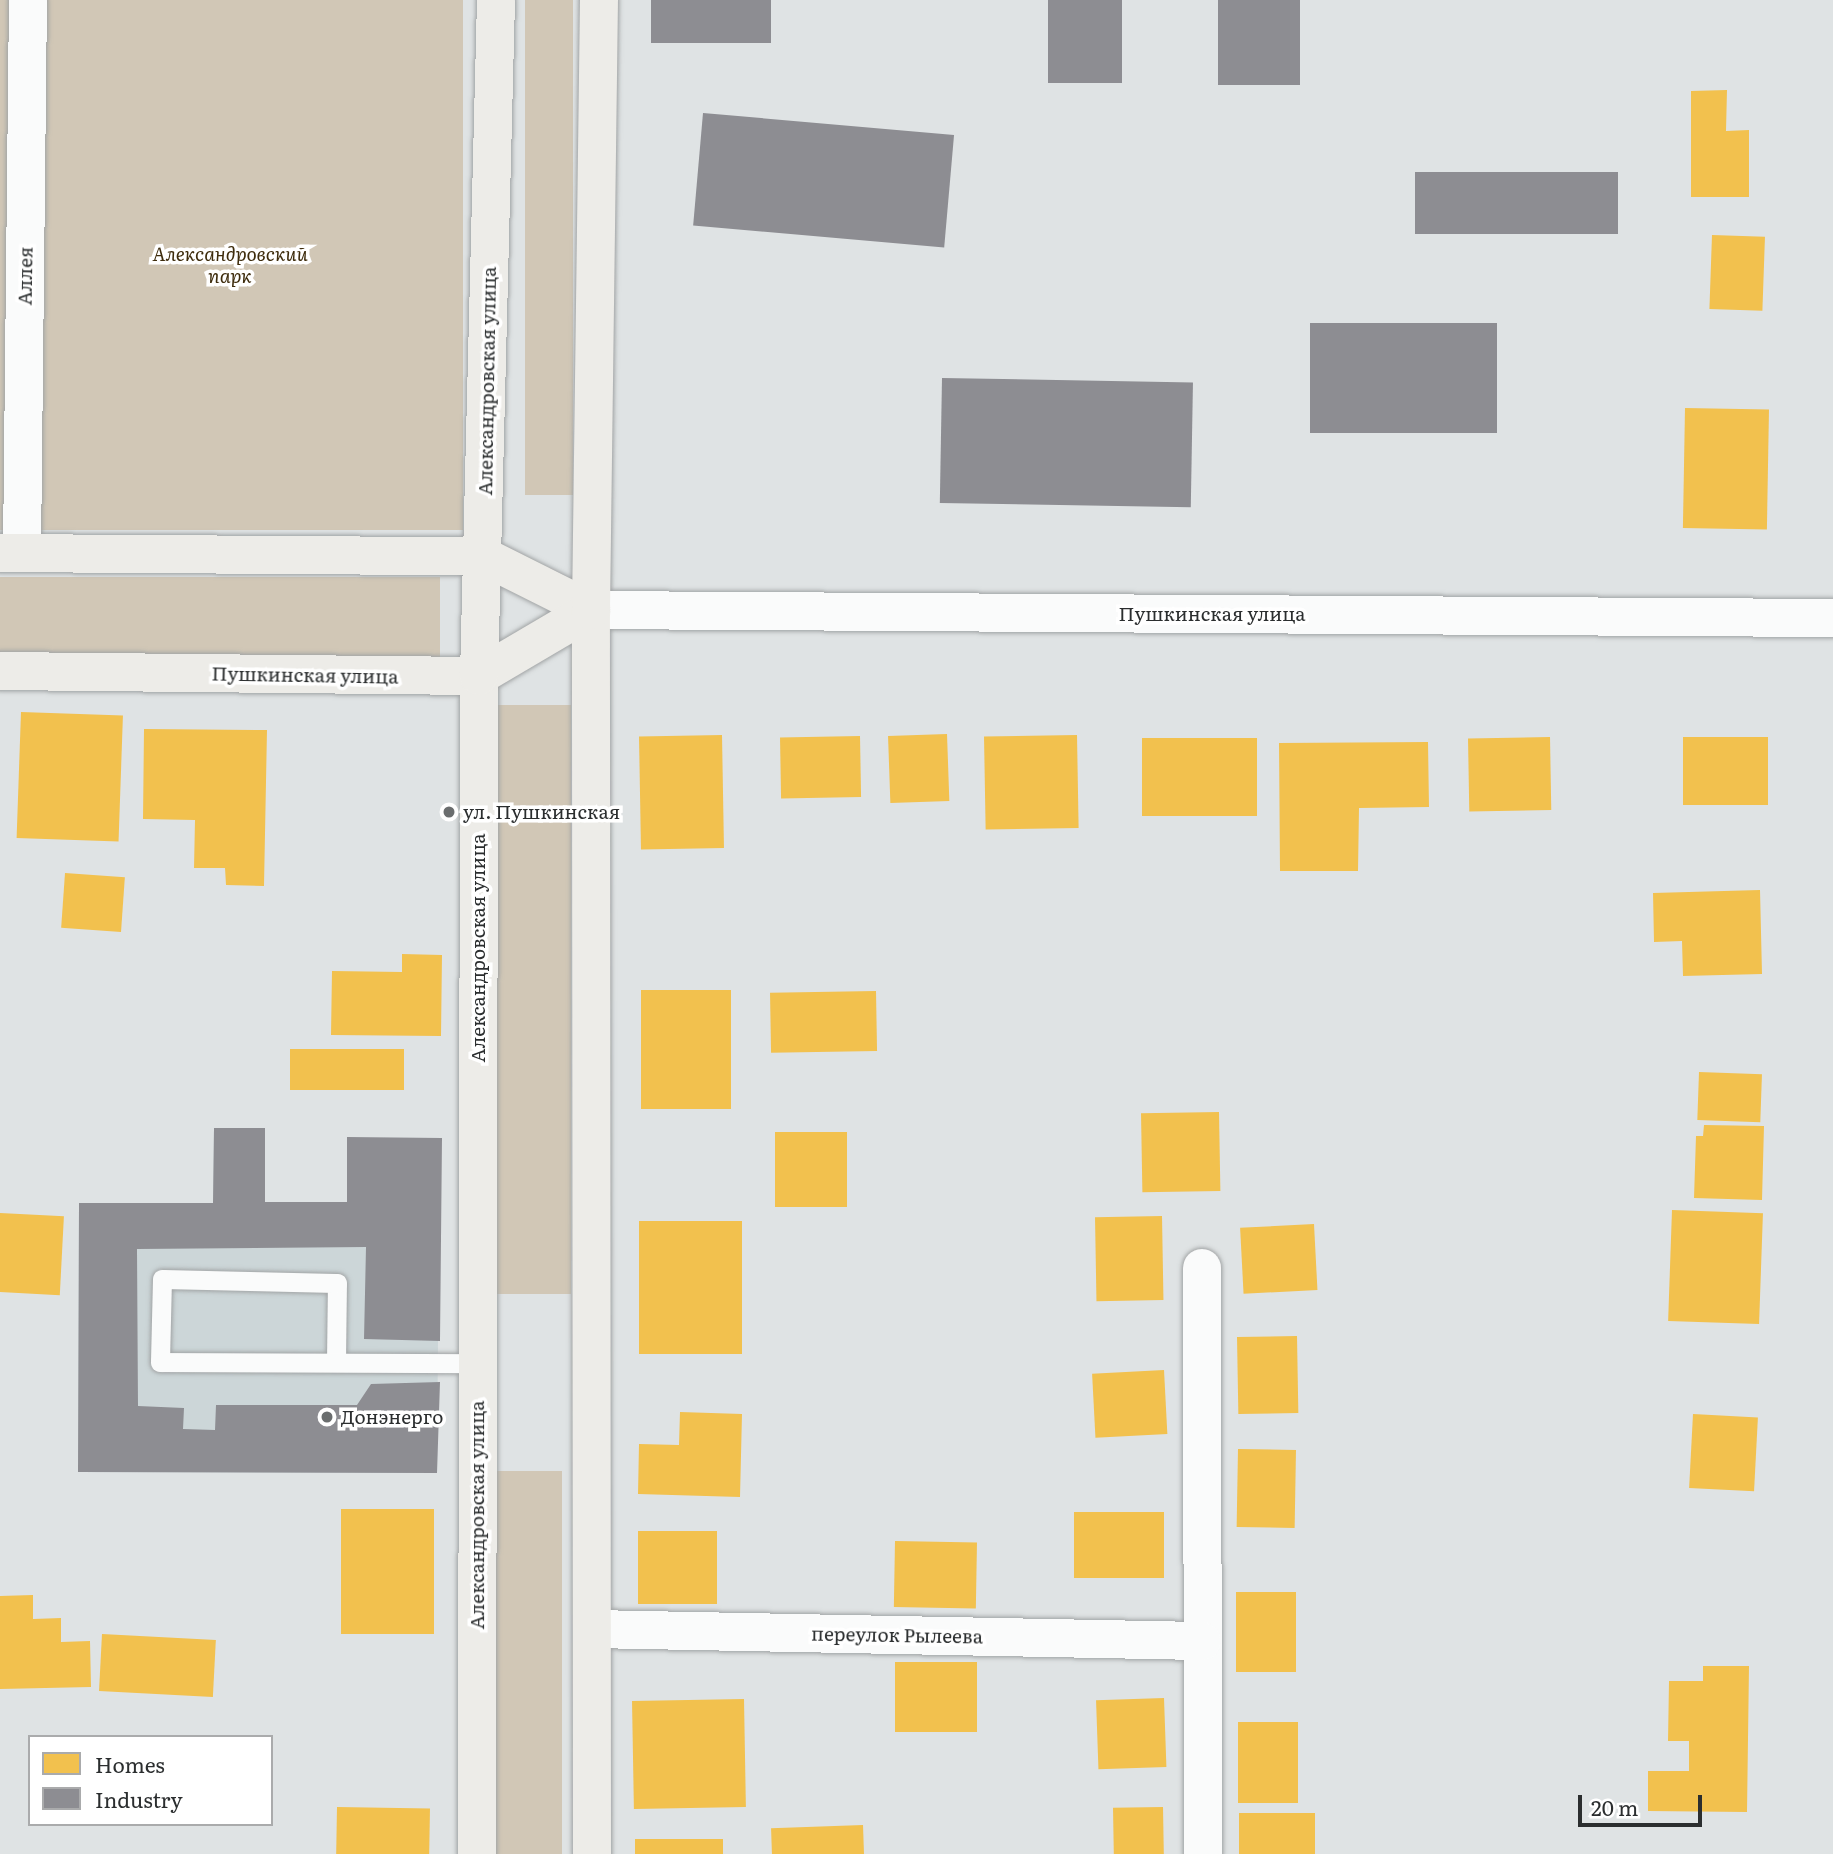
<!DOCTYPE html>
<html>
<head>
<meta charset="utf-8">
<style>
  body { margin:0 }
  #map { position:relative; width:1833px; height:1854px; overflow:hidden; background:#dfe3e4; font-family:Literata,serif }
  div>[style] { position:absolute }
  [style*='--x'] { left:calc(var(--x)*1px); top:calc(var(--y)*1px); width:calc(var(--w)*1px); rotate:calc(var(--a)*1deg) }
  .built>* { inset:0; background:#ccd6d8 }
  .green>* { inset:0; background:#d1c7b6; transform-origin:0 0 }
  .homes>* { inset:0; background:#f2c14e; transform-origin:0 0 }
  .industry>* { inset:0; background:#8d8d92; transform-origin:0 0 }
  .roads { filter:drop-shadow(0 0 2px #a1a4a5) drop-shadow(0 0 2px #a1a4a5) }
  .lane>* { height:19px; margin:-9.5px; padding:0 9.5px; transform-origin:9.5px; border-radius:9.5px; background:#fafbfb }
  .street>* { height:38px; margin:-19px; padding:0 19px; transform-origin:19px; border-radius:19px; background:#fafbfb }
  .secondary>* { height:38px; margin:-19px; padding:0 19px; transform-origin:19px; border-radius:19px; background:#edece8 }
  .dots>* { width:19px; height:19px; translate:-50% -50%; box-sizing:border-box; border:4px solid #fff; border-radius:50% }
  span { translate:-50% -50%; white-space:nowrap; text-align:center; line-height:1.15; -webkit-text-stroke:7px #fff; paint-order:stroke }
  .park-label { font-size:19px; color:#3d2b0b; font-style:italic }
  .street-label { font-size:19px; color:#2b2e2f }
  .poi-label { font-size:19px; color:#2b2e2f }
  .left { translate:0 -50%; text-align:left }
  .legend { position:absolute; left:28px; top:1735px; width:245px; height:91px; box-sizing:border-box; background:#fff; border:2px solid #aaabac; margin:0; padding:9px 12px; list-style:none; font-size:21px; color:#2b2e2f }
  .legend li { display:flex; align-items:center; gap:14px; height:35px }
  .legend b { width:35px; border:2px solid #aaabac }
  .scale { position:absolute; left:1578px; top:1795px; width:124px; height:32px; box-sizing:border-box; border:4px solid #2b2e2f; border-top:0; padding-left:9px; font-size:21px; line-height:24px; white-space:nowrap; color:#2b2e2f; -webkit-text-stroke:5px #fff; paint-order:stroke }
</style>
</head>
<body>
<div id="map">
  <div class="built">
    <i style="clip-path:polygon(214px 1128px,265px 1128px,265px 1202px,439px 1207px,437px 1473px,78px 1472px,79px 1203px,213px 1203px)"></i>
  </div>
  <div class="green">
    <i style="left:0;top:0;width:463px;height:530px"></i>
    <i style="left:525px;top:0;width:48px;height:495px"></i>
    <i style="left:440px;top:577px;width:82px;height:440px;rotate:90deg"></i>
    <i style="left:495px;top:705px;width:76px;height:589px"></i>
    <i style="left:495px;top:1471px;width:67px;height:383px"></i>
  </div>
  <div class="homes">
    <i style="clip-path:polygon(1727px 90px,1726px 131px,1749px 130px,1749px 197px,1691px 197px,1691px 91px)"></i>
    <i style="left:1712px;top:235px;width:53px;height:74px;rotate:2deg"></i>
    <i style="left:1685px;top:408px;width:84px;height:120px;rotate:1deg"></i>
    <i style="left:21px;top:712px;width:102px;height:126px;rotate:2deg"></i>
    <i style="clip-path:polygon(144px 729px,267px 730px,264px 886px,226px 885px,225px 868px,194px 868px,195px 820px,143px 819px)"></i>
    <i style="left:947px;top:734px;width:67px;height:59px;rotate:88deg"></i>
    <i style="left:722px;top:735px;width:113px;height:83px;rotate:89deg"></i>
    <i style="left:1077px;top:735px;width:93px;height:93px;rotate:89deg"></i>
    <i style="left:860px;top:736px;width:61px;height:80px;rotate:89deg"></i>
    <i style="left:1550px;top:737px;width:73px;height:82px;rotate:89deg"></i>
    <i style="left:1683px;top:737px;width:85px;height:68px"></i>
    <i style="left:1142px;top:738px;width:115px;height:78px"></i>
    <i style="clip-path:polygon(1428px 742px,1429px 807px,1359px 808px,1358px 871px,1280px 871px,1279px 743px)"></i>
    <i style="left:65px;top:873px;width:60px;height:55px;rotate:4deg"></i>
    <i style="clip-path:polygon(1760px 890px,1762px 974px,1683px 976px,1682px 941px,1654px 942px,1653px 893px)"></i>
    <i style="clip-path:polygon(402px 954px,442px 955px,441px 1036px,331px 1035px,332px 971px,402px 972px)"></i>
    <i style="left:641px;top:990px;width:90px;height:119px"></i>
    <i style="left:876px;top:991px;width:60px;height:106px;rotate:89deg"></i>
    <i style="left:404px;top:1049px;width:41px;height:114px;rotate:90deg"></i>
    <i style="left:1699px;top:1072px;width:63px;height:48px;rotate:2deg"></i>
    <i style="left:1219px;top:1112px;width:79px;height:78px;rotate:89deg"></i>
    <i style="clip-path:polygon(1704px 1125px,1764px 1126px,1762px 1200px,1694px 1198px,1696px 1136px,1703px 1136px)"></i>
    <i style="left:775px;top:1132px;width:72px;height:75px"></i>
    <i style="left:1672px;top:1210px;width:91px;height:111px;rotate:2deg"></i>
    <i style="left:0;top:1213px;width:64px;height:79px;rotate:3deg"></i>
    <i style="left:1162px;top:1216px;width:84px;height:67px;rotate:89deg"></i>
    <i style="left:639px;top:1221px;width:103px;height:133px"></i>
    <i style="left:1314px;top:1224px;width:66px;height:74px;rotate:87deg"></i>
    <i style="left:1297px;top:1336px;width:77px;height:60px;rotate:89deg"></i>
    <i style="left:1164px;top:1370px;width:64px;height:72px;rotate:87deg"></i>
    <i style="clip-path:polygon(680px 1412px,742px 1414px,740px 1497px,638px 1494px,639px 1444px,679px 1445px)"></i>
    <i style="left:1693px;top:1414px;width:65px;height:74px;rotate:3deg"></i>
    <i style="left:1238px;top:1449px;width:58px;height:78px;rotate:1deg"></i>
    <i style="left:341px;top:1509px;width:93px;height:125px"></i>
    <i style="left:1164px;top:1512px;width:66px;height:90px;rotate:90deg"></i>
    <i style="left:638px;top:1531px;width:79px;height:73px"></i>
    <i style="left:895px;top:1541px;width:82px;height:66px;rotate:1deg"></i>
    <i style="left:1236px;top:1592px;width:60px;height:80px"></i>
    <i style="clip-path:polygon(33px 1595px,33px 1619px,61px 1618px,61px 1642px,90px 1641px,91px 1687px,0 1689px,0 1596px)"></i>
    <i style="left:102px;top:1634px;width:114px;height:57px;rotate:3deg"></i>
    <i style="left:895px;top:1662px;width:82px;height:70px"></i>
    <i style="clip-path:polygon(1703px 1666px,1749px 1666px,1747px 1812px,1648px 1811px,1648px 1771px,1689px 1771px,1689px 1741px,1668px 1741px,1669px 1681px,1703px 1681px)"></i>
    <i style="left:1164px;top:1698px;width:69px;height:68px;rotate:88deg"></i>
    <i style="left:744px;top:1699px;width:108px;height:112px;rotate:89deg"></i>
    <i style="left:1298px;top:1722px;width:81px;height:60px;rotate:90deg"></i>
    <i style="left:337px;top:1807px;width:93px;height:47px;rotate:1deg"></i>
    <i style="left:1163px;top:1807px;width:47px;height:50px;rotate:89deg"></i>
    <i style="left:1239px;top:1813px;width:76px;height:41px"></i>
    <i style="left:863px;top:1825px;width:29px;height:92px;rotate:88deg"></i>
    <i style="left:723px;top:1839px;width:15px;height:88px;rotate:90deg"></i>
  </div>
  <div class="industry">
    <i style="left:651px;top:0;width:120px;height:43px"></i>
    <i style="left:1048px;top:0;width:74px;height:83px"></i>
    <i style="left:1218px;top:0;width:82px;height:85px"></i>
    <i style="left:703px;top:113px;width:252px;height:113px;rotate:5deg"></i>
    <i style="left:1415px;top:172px;width:203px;height:62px"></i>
    <i style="left:1497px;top:323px;width:110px;height:187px;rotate:90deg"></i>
    <i style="left:942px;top:378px;width:251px;height:125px;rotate:1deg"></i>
    <i style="clip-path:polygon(214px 1128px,265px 1128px,265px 1202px,347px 1202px,347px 1137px,442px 1138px,440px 1341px,364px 1339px,366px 1247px,137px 1249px,138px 1406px,184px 1408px,183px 1429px,215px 1430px,216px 1405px,357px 1405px,371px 1384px,440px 1382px,437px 1473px,78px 1472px,79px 1203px,213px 1203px)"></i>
  </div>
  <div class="roads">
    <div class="lane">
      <i style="--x:336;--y:1361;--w:78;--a:-89.3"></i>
      <i style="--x:337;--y:1283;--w:175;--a:-178.7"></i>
      <i style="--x:162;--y:1279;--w:83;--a:91.4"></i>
      <i style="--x:160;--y:1362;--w:318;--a:0.2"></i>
    </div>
    <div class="street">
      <i style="--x:22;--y:552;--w:552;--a:-89.38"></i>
      <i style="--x:591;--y:610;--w:1242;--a:0.37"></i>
      <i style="--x:1202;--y:1268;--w:586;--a:89.9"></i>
      <i style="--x:592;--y:1629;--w:610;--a:1.13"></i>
    </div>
    <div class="secondary">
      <i style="--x:0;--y:553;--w:483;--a:0.4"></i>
      <i style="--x:483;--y:556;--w:121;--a:26.6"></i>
      <i style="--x:0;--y:671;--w:479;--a:0.6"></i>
      <i style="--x:479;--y:676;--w:130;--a:-30.5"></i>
      <i style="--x:477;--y:1854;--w:1178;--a:-89.9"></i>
      <i style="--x:479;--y:676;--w:676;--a:-88.56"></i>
      <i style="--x:592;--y:1854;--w:1244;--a:-90.05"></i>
      <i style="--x:591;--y:610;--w:610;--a:-89.25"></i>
    </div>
  </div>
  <div class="dots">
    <i style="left:449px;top:812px;background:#6a6d6e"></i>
    <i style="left:327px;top:1417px;background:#6a6d6e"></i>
  </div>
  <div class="park-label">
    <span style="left:230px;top:265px">Александровский<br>парк</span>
  </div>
  <div class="street-label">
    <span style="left:25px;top:276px;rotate:-89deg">Аллея</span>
    <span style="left:487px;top:381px;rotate:-89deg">Александровская улица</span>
    <span style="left:1212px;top:614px">Пушкинская улица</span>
    <span style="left:305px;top:675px;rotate:1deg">Пушкинская улица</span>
    <span style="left:478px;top:948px;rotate:-90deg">Александровская улица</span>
    <span style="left:477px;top:1515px;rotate:-90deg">Александровская улица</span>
    <span style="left:897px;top:1635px;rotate:1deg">переулок Рылеева</span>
  </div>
  <div class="poi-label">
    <span class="left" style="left:463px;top:812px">ул. Пушкинская</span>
    <span class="left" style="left:341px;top:1417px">Донэнерго</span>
  </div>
  <ul class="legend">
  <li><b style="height:19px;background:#f2c14e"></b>Homes</li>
  <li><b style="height:19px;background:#8d8d92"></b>Industry</li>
  </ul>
  <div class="scale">20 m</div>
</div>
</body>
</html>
